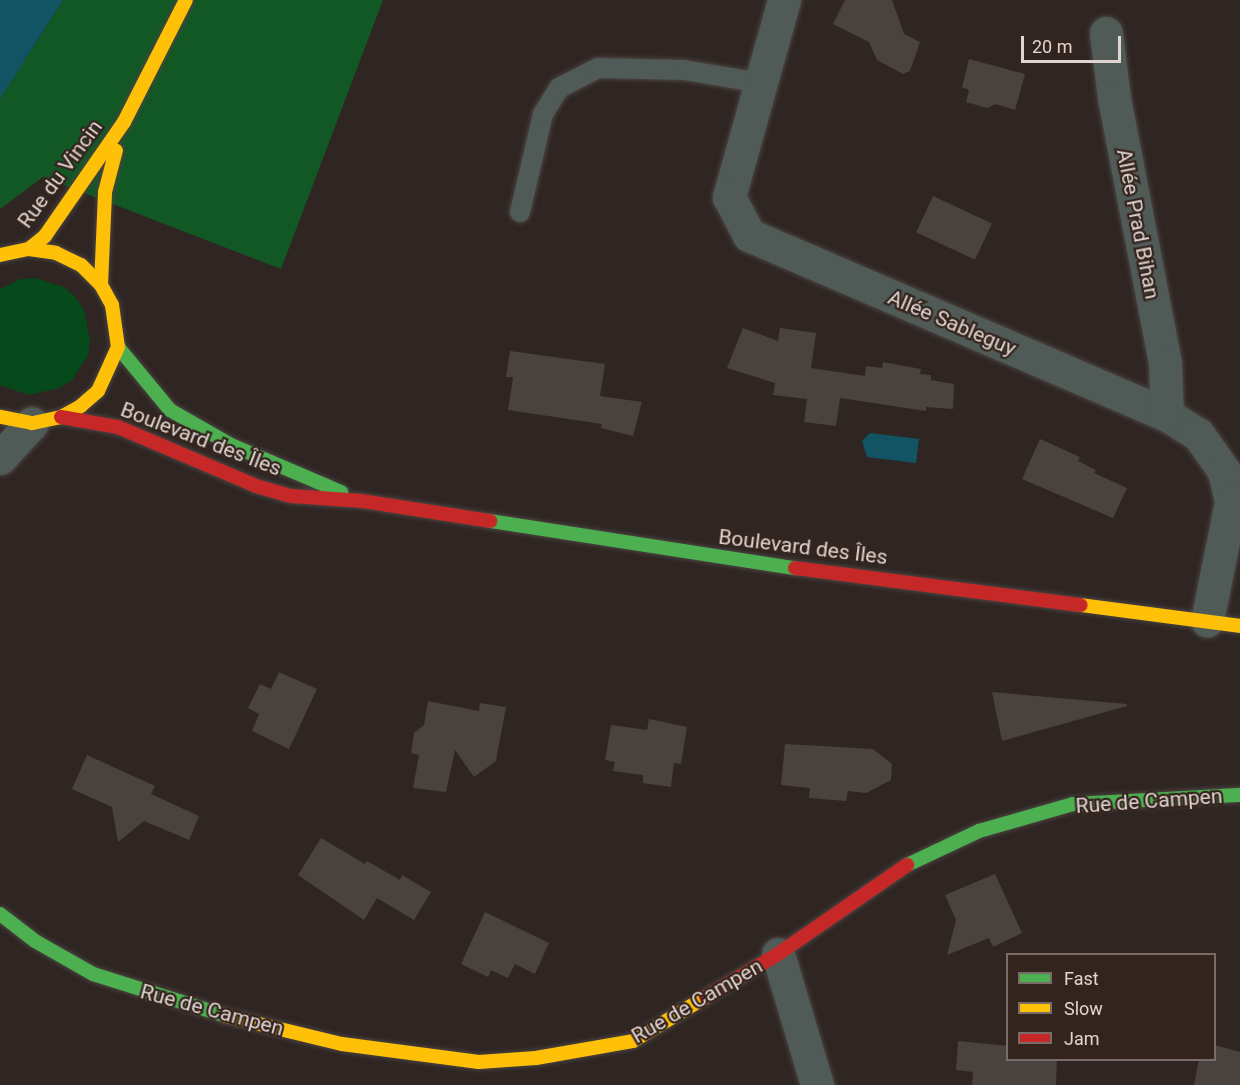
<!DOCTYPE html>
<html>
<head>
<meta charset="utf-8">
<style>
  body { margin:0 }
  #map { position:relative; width:1240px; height:1085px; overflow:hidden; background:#2f2623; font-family:Roboto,sans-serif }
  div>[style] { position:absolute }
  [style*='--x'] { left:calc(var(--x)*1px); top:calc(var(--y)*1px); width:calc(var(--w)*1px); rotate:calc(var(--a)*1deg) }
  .green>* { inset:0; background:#06491a }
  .forest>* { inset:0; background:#125824 }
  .water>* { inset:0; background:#125463 }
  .building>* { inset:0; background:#4a423f; transform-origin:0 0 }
  .roads { filter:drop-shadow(0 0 2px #4a4340) drop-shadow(0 0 2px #4a4340) }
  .lane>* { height:20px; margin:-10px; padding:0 10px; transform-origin:10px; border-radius:10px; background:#505a57 }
  .street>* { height:33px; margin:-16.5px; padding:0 16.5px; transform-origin:16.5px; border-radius:16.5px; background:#505a57 }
  .fast>* { height:14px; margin:-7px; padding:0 7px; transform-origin:7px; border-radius:7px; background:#4caf50 }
  .slow>* { height:14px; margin:-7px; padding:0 7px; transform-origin:7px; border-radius:7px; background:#ffc107 }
  .jam>* { height:14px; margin:-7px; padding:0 7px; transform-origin:7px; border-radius:7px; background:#c62828 }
  span { translate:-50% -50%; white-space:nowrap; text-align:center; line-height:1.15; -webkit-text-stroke:4.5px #34241e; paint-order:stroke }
  .street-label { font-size:21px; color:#e0d5d1 }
  .legend { position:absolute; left:1006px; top:953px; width:210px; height:108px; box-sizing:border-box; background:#34241e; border:2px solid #796b66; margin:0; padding:8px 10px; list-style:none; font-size:18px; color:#e0d5d1 }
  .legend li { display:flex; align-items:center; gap:12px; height:30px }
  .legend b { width:30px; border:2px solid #796b66 }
  .scale { position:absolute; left:1021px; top:36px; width:100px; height:27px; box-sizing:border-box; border:3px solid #e0d5d1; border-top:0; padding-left:8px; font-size:18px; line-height:21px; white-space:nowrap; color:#e0d5d1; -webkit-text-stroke:4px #34241e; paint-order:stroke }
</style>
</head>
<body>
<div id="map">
  <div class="green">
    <i style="clip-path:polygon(35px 278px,64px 287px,76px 298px,84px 310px,90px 340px,88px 355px,72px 380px,59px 388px,29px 395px,0 385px,0 289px,21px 279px)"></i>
  </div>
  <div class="forest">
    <i style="clip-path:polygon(63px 0,383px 0,281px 269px,43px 177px,0 209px,0 99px)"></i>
  </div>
  <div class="water">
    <i style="clip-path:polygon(0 0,63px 0,0 99px)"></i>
    <i style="clip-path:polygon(870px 433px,919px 439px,916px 463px,867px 457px,862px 441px)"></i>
  </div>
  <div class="building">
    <i style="clip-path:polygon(845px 0,892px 0,904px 34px,920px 42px,910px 71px,903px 74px,877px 60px,869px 42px,833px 24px)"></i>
    <i style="clip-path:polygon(969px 59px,1025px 74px,1015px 110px,996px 104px,987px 108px,966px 102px,969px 90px,962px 87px)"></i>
    <i style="left:933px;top:196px;width:65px;height:40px;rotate:25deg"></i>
    <i style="clip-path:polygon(743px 328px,778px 341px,780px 328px,816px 333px,811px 368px,865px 376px,866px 366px,882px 368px,883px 362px,921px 369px,920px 374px,931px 375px,931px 380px,954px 384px,953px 409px,926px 407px,926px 411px,840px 398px,836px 426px,804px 422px,807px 399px,773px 395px,775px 383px,727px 368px)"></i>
    <i style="clip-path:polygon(510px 351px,605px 364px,600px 396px,642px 402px,633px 436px,601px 428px,602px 424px,508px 410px,513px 377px,506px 377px)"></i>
    <i style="clip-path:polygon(1040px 439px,1080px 457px,1078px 461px,1096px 470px,1094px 473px,1127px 488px,1113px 518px,1022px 479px)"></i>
    <i style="clip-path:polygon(279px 672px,317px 689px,289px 749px,252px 731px,259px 714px,248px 708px,260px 684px,271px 689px)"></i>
    <i style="clip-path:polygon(992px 692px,1127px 704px,1127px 706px,1002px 741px)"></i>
    <i style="clip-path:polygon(428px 701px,479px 711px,480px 703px,506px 707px,496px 761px,474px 777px,455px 750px,446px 792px,413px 788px,419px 755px,411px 753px,414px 733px,424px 725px)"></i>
    <i style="clip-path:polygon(649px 719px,687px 727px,681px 764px,674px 763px,671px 787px,643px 783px,643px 775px,613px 771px,615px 762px,605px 760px,611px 725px,647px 730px)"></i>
    <i style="clip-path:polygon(785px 744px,873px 749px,892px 764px,891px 780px,866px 793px,848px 791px,846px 801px,809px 798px,810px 788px,781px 785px)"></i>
    <i style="clip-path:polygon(87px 755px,155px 786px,151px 794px,199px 816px,189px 840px,144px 821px,118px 842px,112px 807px,72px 789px)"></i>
    <i style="clip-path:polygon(321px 838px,365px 864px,367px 861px,400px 880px,402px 875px,431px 892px,414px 920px,377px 898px,364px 920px,298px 875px)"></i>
    <i style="clip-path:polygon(995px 874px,1022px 933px,993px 947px,989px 938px,947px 955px,956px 920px,945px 895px)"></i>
    <i style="clip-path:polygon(485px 912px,549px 943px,535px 974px,515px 964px,508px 978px,491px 970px,488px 977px,461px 964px)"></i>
    <i style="clip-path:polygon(958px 1041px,1008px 1046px,1008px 1059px,1057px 1059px,1056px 1085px,972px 1085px,973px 1072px,956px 1070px)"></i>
    <i style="clip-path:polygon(1215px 1045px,1240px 1052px,1240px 1085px,1194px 1085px,1199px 1059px,1215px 1059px)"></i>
  </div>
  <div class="roads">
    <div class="lane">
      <i style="--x:520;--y:212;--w:101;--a:-76.8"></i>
      <i style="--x:543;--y:114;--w:31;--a:-58"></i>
      <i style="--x:559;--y:88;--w:44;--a:-27.1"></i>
      <i style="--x:598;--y:68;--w:86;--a:1.3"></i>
      <i style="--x:684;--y:70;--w:78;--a:9.6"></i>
    </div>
    <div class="street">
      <i style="--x:784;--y:0;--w:205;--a:105.6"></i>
      <i style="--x:729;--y:197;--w:43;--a:62.2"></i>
      <i style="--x:749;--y:235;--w:455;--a:23.3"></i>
      <i style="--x:1167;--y:415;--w:36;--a:32"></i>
      <i style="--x:1198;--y:434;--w:45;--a:54.9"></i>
      <i style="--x:1224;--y:471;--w:32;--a:77"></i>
      <i style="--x:1231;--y:502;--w:121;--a:101.4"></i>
      <i style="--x:1106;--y:33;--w:65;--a:83"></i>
      <i style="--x:1114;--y:98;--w:271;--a:79.1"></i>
      <i style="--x:1165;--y:364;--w:51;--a:87.8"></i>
      <i style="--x:0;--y:458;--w:47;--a:-47.6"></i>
      <i style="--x:778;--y:954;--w:137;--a:73.4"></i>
    </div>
    <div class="fast">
      <i style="--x:118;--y:347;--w:82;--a:50.5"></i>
      <i style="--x:170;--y:410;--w:70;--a:29.8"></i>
      <i style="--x:231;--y:445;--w:120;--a:23.1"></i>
      <i style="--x:490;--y:521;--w:309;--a:8.8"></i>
      <i style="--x:907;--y:865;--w:80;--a:-25.3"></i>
      <i style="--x:979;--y:831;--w:98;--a:-16"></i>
      <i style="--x:1073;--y:804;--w:167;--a:-3.1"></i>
      <i style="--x:0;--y:914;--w:44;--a:37.6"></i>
      <i style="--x:35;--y:941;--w:67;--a:29.6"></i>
      <i style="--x:93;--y:974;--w:139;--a:17.5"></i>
    </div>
    <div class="slow">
      <i style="--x:29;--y:249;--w:21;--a:-39"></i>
      <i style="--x:45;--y:236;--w:139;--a:-55.3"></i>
      <i style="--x:124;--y:122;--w:137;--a:-63.1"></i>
      <i style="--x:0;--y:255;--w:30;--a:-12"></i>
      <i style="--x:29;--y:249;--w:27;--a:8"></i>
      <i style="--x:56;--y:253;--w:28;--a:26"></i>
      <i style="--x:81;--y:265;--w:28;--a:45"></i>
      <i style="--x:101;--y:285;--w:23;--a:61"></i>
      <i style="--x:112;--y:305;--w:42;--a:81.9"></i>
      <i style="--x:118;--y:347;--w:48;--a:114.4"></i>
      <i style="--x:98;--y:391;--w:23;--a:139"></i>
      <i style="--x:81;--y:406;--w:23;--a:151"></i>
      <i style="--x:61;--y:417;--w:30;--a:168"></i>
      <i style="--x:32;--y:423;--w:33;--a:-169"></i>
      <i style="--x:101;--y:285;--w:93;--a:-87.5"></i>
      <i style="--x:105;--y:192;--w:43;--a:-75.3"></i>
      <i style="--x:1081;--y:605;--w:160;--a:7.5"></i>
      <i style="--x:226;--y:1016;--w:119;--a:13.6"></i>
      <i style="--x:342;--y:1044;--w:138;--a:7.5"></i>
      <i style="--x:479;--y:1062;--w:57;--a:-4"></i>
      <i style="--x:536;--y:1058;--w:98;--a:-9.9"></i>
      <i style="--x:633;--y:1041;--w:85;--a:-31.1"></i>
    </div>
    <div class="jam">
      <i style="--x:61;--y:417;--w:58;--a:10"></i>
      <i style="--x:118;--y:427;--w:150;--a:23.1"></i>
      <i style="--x:256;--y:486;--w:36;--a:16"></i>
      <i style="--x:291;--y:496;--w:71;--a:4"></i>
      <i style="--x:362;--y:501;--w:130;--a:8.9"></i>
      <i style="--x:795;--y:568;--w:288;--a:7.4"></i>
      <i style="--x:706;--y:997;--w:84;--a:-30.8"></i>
      <i style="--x:778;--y:954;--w:157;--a:-34.6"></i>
    </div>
  </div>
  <div class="street-label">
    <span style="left:60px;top:174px;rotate:-54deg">Rue du Vincin</span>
    <span style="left:1138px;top:224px;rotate:79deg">Allée Prad Bihan</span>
    <span style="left:952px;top:323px;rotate:23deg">Allée Sableguy</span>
    <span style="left:201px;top:439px;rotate:21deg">Boulevard des Îles</span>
    <span style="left:803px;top:547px;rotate:7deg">Boulevard des Îles</span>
    <span style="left:1149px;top:801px;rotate:-4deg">Rue de Campen</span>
    <span style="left:697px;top:1001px;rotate:-30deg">Rue de Campen</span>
    <span style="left:212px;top:1010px;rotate:15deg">Rue de Campen</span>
  </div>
  <ul class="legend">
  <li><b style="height:8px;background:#4caf50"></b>Fast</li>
  <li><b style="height:8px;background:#ffc107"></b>Slow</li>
  <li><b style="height:8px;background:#c62828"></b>Jam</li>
  </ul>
  <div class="scale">20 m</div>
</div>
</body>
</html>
